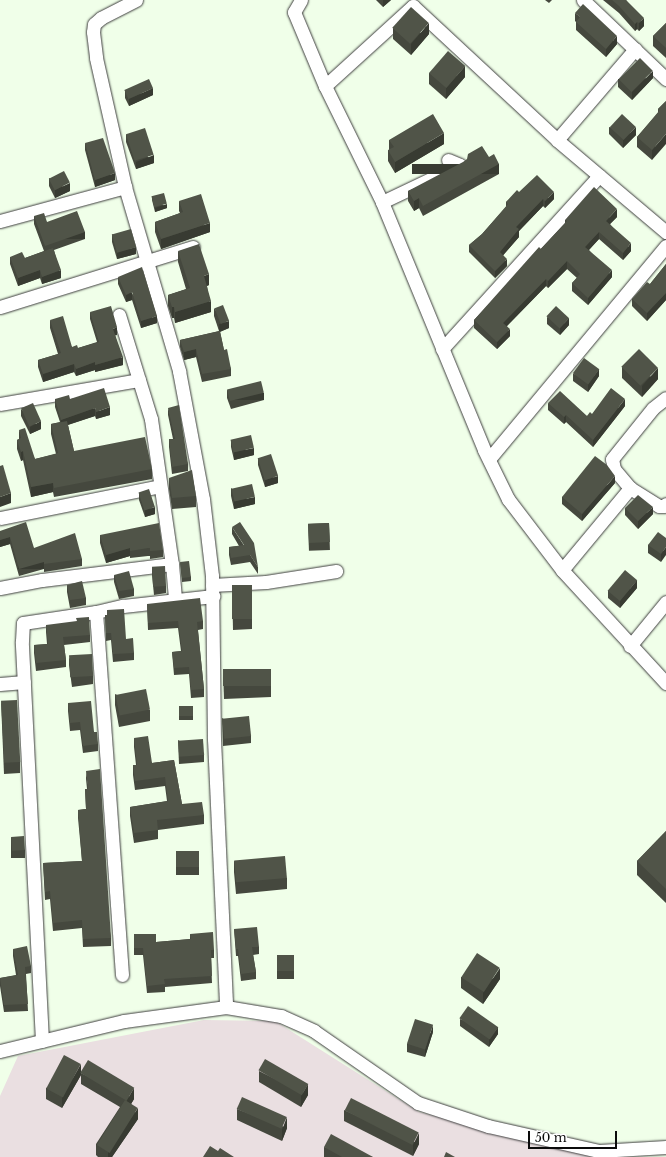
<!DOCTYPE html>
<html>
<head>
<meta charset="utf-8">
<style>
  body { margin:0 }
  #map { position:relative; width:666px; height:1157px; overflow:hidden; background:#f0ffe9; font-family:"Libre Baskerville",serif }
  div>[style] { position:absolute }
  [style*='--x'] { left:calc(var(--x)*1px); top:calc(var(--y)*1px); width:calc(var(--w)*1px); rotate:calc(var(--a)*1deg) }
  .industrial>* { inset:0; background:#eadfe1 }
  .roads { filter:drop-shadow(0 0 1px #3e3e3e) drop-shadow(0 0 1px #3e3e3e) }
  .minor>* { height:13px; margin:-6.5px; padding:0 6.5px; transform-origin:6.5px; border-radius:6.5px; background:#fff }
  .wall>* { inset:0; background:#45483e; transform-origin:0 0 }
  .shaded-wall>* { inset:0; background:#383b32; transform-origin:0 0 }
  .building>* { inset:0; background:#505448; transform-origin:0 0 }
  span { translate:-50% -50%; white-space:nowrap; text-align:center; line-height:1.15; -webkit-text-stroke:4px #fff; paint-order:stroke }
  .scale { position:absolute; left:528px; top:1131px; width:89px; height:18px; box-sizing:border-box; border:2px solid #0b0b0b; border-top:0; padding-left:5px; font-size:12px; line-height:14px; white-space:nowrap; color:#0b0b0b; -webkit-text-stroke:3px #fff; paint-order:stroke }
</style>
</head>
<body>
<div id="map">
  <div class="industrial">
    <i style="clip-path:polygon(204px 1020px,275px 1021px,419px 1112px,599px 1157px,0 1157px,0 1096px,18px 1056px)"></i>
  </div>
  <div class="roads">
    <div class="minor">
      <i style="--x:136;--y:0;--w:39;--a:153"></i>
      <i style="--x:101;--y:18;--w:9;--a:139"></i>
      <i style="--x:94;--y:24;--w:8;--a:97"></i>
      <i style="--x:93;--y:32;--w:26;--a:83"></i>
      <i style="--x:96;--y:58;--w:132;--a:77.3"></i>
      <i style="--x:125;--y:187;--w:192;--a:73.6"></i>
      <i style="--x:179;--y:371;--w:130;--a:79.4"></i>
      <i style="--x:203;--y:499;--w:78;--a:83.3"></i>
      <i style="--x:212;--y:576;--w:163;--a:89.3"></i>
      <i style="--x:214;--y:739;--w:268;--a:87.4"></i>
      <i style="--x:301;--y:0;--w:14;--a:120"></i>
      <i style="--x:294;--y:12;--w:80;--a:67.3"></i>
      <i style="--x:325;--y:86;--w:129;--a:63.8"></i>
      <i style="--x:382;--y:202;--w:268;--a:67.6"></i>
      <i style="--x:484;--y:450;--w:55;--a:63.9"></i>
      <i style="--x:508;--y:499;--w:89;--a:52.7"></i>
      <i style="--x:562;--y:570;--w:154;--a:47.4"></i>
      <i style="--x:583;--y:0;--w:115;--a:43.6"></i>
      <i style="--x:325;--y:86;--w:119;--a:-42.3"></i>
      <i style="--x:413;--y:6;--w:197;--a:42.9"></i>
      <i style="--x:557;--y:140;--w:143;--a:40.2"></i>
      <i style="--x:557;--y:140;--w:120;--a:-49.4"></i>
      <i style="--x:382;--y:202;--w:86;--a:-25.4"></i>
      <i style="--x:460;--y:165;--w:13;--a:-157"></i>
      <i style="--x:0;--y:221;--w:130;--a:-15.2"></i>
      <i style="--x:0;--y:307;--w:202;--a:-17.3"></i>
      <i style="--x:119;--y:315;--w:109;--a:72.9"></i>
      <i style="--x:151;--y:419;--w:147;--a:81.8"></i>
      <i style="--x:172;--y:564;--w:36;--a:85"></i>
      <i style="--x:442;--y:349;--w:234;--a:-47.8"></i>
      <i style="--x:0;--y:404;--w:141;--a:-9.8"></i>
      <i style="--x:489;--y:459;--w:277;--a:-50.3"></i>
      <i style="--x:630;--y:488;--w:34;--a:32"></i>
      <i style="--x:659;--y:506;--w:5;--a:0"></i>
      <i style="--x:664;--y:506;--w:3;--a:-45"></i>
      <i style="--x:0;--y:518;--w:163;--a:-11.3"></i>
      <i style="--x:562;--y:570;--w:107;--a:-50.3"></i>
      <i style="--x:630;--y:488;--w:25;--a:-130"></i>
      <i style="--x:614;--y:469;--w:10;--a:-101"></i>
      <i style="--x:612;--y:459;--w:65;--a:-51.2"></i>
      <i style="--x:653;--y:408;--w:16;--a:-38"></i>
      <i style="--x:212;--y:585;--w:54;--a:-3.2"></i>
      <i style="--x:266;--y:582;--w:71;--a:-8.9"></i>
      <i style="--x:0;--y:588;--w:43;--a:-10.8"></i>
      <i style="--x:42;--y:580;--w:131;--a:-7"></i>
      <i style="--x:96;--y:612;--w:364;--a:85.9"></i>
      <i style="--x:630;--y:646;--w:57;--a:-50.7"></i>
      <i style="--x:0;--y:684;--w:24;--a:-5"></i>
      <i style="--x:42;--y:1041;--w:400;--a:-92.9"></i>
      <i style="--x:22;--y:641;--w:18;--a:-87"></i>
      <i style="--x:23;--y:623;--w:74;--a:-8.6"></i>
      <i style="--x:96;--y:612;--w:28;--a:-13"></i>
      <i style="--x:123;--y:606;--w:91;--a:-6.3"></i>
      <i style="--x:0;--y:1051;--w:128;--a:-13.6"></i>
      <i style="--x:124;--y:1021;--w:103;--a:-7.8"></i>
      <i style="--x:226;--y:1007;--w:56;--a:9.3"></i>
      <i style="--x:281;--y:1016;--w:36;--a:24"></i>
      <i style="--x:314;--y:1031;--w:126;--a:34.7"></i>
      <i style="--x:418;--y:1103;--w:74;--a:18.2"></i>
      <i style="--x:488;--y:1126;--w:114;--a:12.7"></i>
      <i style="--x:599;--y:1151;--w:67;--a:-3.4"></i>
    </div>
  </div>
  <div class="wall">
    <i style="clip-path:polygon(376px 0,391px 0,383px 7px)"></i>
    <i style="clip-path:polygon(545px 0,552px 0,549px 3px)"></i>
    <i style="clip-path:polygon(603px 0,626px 0,644px 26px,639px 31px,637px 29px,635px 31px,619px 13px)"></i>
    <i style="clip-path:polygon(575px 13px,617px 44px,606px 57px,576px 30px,576px 22px,575px 21px)"></i>
    <i style="clip-path:polygon(666px 23px,666px 58px,653px 46px,653px 36px)"></i>
    <i style="clip-path:polygon(393px 28px,429px 34px,411px 55px,393px 39px)"></i>
    <i style="clip-path:polygon(429px 73px,465px 77px,446px 99px,429px 84px)"></i>
    <i style="clip-path:polygon(653px 78px,632px 100px,618px 87px,618px 79px)"></i>
    <i style="clip-path:polygon(125px 91px,153px 95px,129px 106px,125px 98px)"></i>
    <i style="clip-path:polygon(666px 101px,652px 160px,637px 147px,637px 137px,658px 113px,658px 109px)"></i>
    <i style="clip-path:polygon(609px 127px,636px 135px,623px 148px,609px 134px)"></i>
    <i style="clip-path:polygon(126px 134px,154px 163px,136px 169px,126px 142px)"></i>
    <i style="clip-path:polygon(389px 140px,444px 144px,395px 173px,388px 161px,388px 150px,389px 150px)"></i>
    <i style="clip-path:polygon(85px 143px,115px 180px,95px 187px,85px 150px)"></i>
    <i style="clip-path:polygon(489px 157px,499px 174px,423px 216px,419px 208px,414px 211px,408px 201px,408px 191px)"></i>
    <i style="clip-path:polygon(49px 178px,70px 191px,55px 198px,49px 186px)"></i>
    <i style="clip-path:polygon(519px 192px,554px 199px,545px 208px,543px 206px,519px 231px,519px 237px,503px 255px,507px 266px,495px 278px,469px 252px,469px 245px,482px 234px,506px 207px,506px 202px)"></i>
    <i style="clip-path:polygon(152px 197px,167px 208px,155px 212px,152px 200px)"></i>
    <i style="clip-path:polygon(179px 201px,210px 232px,161px 249px,155px 232px,155px 222px,180px 213px,179px 211px)"></i>
    <i style="clip-path:polygon(34px 216px,47px 222px,85px 239px,54px 250px,61px 278px,42px 284px,40px 278px,18px 286px,10px 264px,10px 257px,25px 258px,44px 251px,34px 224px)"></i>
    <i style="clip-path:polygon(617px 217px,610px 224px,631px 251px,623px 260px,599px 239px,589px 250px,612px 277px,588px 305px,572px 291px,572px 283px,577px 278px,567px 269px,548px 288px,546px 286px,507px 326px,510px 336px,497px 349px,474px 328px,474px 320px,565px 223px,565px 220px)"></i>
    <i style="clip-path:polygon(112px 234px,136px 254px,117px 259px,112px 242px)"></i>
    <i style="clip-path:polygon(178px 251px,209px 285px,207px 286px,211px 312px,175px 323px,174px 318px,172px 318px,168px 306px,168px 295px,186px 289px,178px 262px)"></i>
    <i style="clip-path:polygon(666px 264px,666px 300px,647px 321px,632px 306px,632px 299px,650px 284px)"></i>
    <i style="clip-path:polygon(118px 277px,157px 323px,141px 328px,132px 300px,126px 302px,118px 284px)"></i>
    <i style="clip-path:polygon(214px 308px,229px 328px,220px 332px,224px 350px,231px 369px,231px 376px,202px 382px,196px 357px,184px 360px,180px 347px,180px 340px,219px 331px,214px 316px)"></i>
    <i style="clip-path:polygon(90px 312px,117px 335px,115px 335px,123px 365px,95px 372px,95px 370px,76px 376px,74px 372px,43px 382px,38px 367px,38px 360px,58px 354px,50px 328px,50px 320px,72px 347px,78px 348px,97px 342px,90px 319px)"></i>
    <i style="clip-path:polygon(547px 317px,569px 325px,560px 335px,547px 324px)"></i>
    <i style="clip-path:polygon(622px 367px,658px 379px,642px 397px,622px 378px)"></i>
    <i style="clip-path:polygon(573px 374px,599px 376px,588px 392px,573px 381px)"></i>
    <i style="clip-path:polygon(227px 390px,264px 400px,231px 409px,227px 398px)"></i>
    <i style="clip-path:polygon(55px 399px,70px 399px,110px 415px,96px 419px,95px 416px,68px 425px,74px 451px,152px 469px,152px 479px,54px 497px,53px 492px,31px 497px,23px 460px,21px 461px,17px 449px,17px 440px,19px 439px,19px 430px,35px 459px,56px 454px,51px 434px,51px 424px,60px 422px,55px 407px)"></i>
    <i style="clip-path:polygon(548px 403px,587px 416px,592px 414px,625px 406px,593px 447px,566px 422px,564px 424px,548px 410px)"></i>
    <i style="clip-path:polygon(168px 408px,188px 464px,188px 471px,172px 474px,169px 447px,169px 439px,173px 439px,168px 415px)"></i>
    <i style="clip-path:polygon(21px 409px,41px 429px,30px 434px,21px 416px)"></i>
    <i style="clip-path:polygon(231px 440px,254px 455px,234px 460px,231px 447px)"></i>
    <i style="clip-path:polygon(258px 458px,278px 483px,265px 487px,258px 465px)"></i>
    <i style="clip-path:polygon(169px 478px,196px 496px,196px 507px,172px 509px,169px 489px)"></i>
    <i style="clip-path:polygon(615px 483px,582px 521px,562px 504px,562px 497px)"></i>
    <i style="clip-path:polygon(231px 488px,255px 504px,234px 509px,231px 496px)"></i>
    <i style="clip-path:polygon(139px 493px,155px 514px,145px 517px,139px 500px)"></i>
    <i style="clip-path:polygon(625px 508px,653px 514px,638px 529px,625px 515px)"></i>
    <i style="left:329px;top:523px;width:27px;height:21px;rotate:88deg"></i>
    <i style="clip-path:polygon(232px 527px,258px 567px,258px 574px,250px 562px,231px 565px,229px 555px,229px 547px,239px 546px,232px 534px)"></i>
    <i style="clip-path:polygon(0 531px,34px 548px,82px 559px,82px 566px,44px 572px,44px 569px,19px 576px,10px 544px,0 547px)"></i>
    <i style="clip-path:polygon(100px 535px,163px 550px,163px 557px,150px 559px,150px 556px,148px 556px,130px 558px,130px 556px,106px 563px,100px 543px)"></i>
    <i style="clip-path:polygon(666px 538px,661px 562px,648px 553px,648px 545px)"></i>
    <i style="clip-path:polygon(180px 562px,191px 577px,191px 581px,182px 582px)"></i>
    <i style="clip-path:polygon(152px 567px,166px 586px,166px 593px,154px 595px,152px 575px)"></i>
    <i style="clip-path:polygon(114px 575px,134px 589px,134px 596px,119px 599px,114px 582px)"></i>
    <i style="clip-path:polygon(67px 585px,86px 598px,86px 605px,70px 608px,67px 592px)"></i>
    <i style="clip-path:polygon(232px 585px,252px 618px,252px 629px,233px 630px)"></i>
    <i style="clip-path:polygon(637px 588px,620px 608px,608px 598px,608px 591px)"></i>
    <i style="clip-path:polygon(147px 604px,203px 621px,203px 629px,198px 630px,204px 689px,204px 697px,191px 698px,189px 674px,174px 675px,172px 652px,181px 651px,178px 628px,148px 630px)"></i>
    <i style="clip-path:polygon(107px 610px,134px 653px,134px 660px,113px 662px,111px 640px,106px 641px,105px 615px,107px 615px)"></i>
    <i style="clip-path:polygon(46px 625px,90px 635px,90px 642px,64px 645px,66px 660px,66px 667px,36px 671px,34px 653px,34px 645px,47px 644px,46px 632px)"></i>
    <i style="clip-path:polygon(69px 658px,93px 676px,93px 684px,72px 687px,69px 665px)"></i>
    <i style="clip-path:polygon(223px 671px,271px 686px,271px 697px,224px 699px)"></i>
    <i style="clip-path:polygon(115px 694px,150px 710px,150px 721px,119px 727px,115px 705px)"></i>
    <i style="clip-path:polygon(1px 701px,20px 762px,20px 773px,4px 774px)"></i>
    <i style="clip-path:polygon(68px 703px,94px 732px,98px 744px,98px 751px,83px 753px,80px 730px,70px 731px,68px 711px)"></i>
    <i style="left:193px;top:706px;width:14px;height:14px;rotate:90deg"></i>
    <i style="clip-path:polygon(222px 718px,251px 736px,251px 743px,223px 746px)"></i>
    <i style="clip-path:polygon(134px 738px,152px 763px,174px 760px,182px 804px,204px 815px,204px 824px,158px 830px,158px 839px,134px 843px,130px 816px,130px 807px,167px 801px,165px 786px,135px 790px,133px 775px,133px 765px,136px 765px,134px 747px)"></i>
    <i style="clip-path:polygon(178px 740px,204px 755px,204px 762px,179px 764px)"></i>
    <i style="clip-path:polygon(86px 771px,111px 938px,111px 946px,83px 947px,82px 928px,53px 931px,50px 899px,45px 900px,43px 863px,82px 861px,78px 818px,78px 810px,86px 809px,85px 789px,87px 789px,86px 779px)"></i>
    <i style="clip-path:polygon(666px 831px,666px 903px,637px 875px,637px 861px)"></i>
    <i style="clip-path:polygon(11px 837px,25px 850px,25px 858px,11px 858px)"></i>
    <i style="left:176px;top:851px;width:23px;height:24px"></i>
    <i style="clip-path:polygon(234px 861px,287px 878px,287px 889px,236px 894px,234px 872px)"></i>
    <i style="clip-path:polygon(234px 929px,259px 947px,259px 954px,253px 955px,256px 972px,256px 979px,241px 981px,238px 956px,236px 956px)"></i>
    <i style="clip-path:polygon(134px 934px,156px 942px,190px 939px,190px 934px,214px 950px,214px 958px,211px 958px,212px 983px,165px 987px,165px 992px,147px 993px,143px 955px,134px 955px)"></i>
    <i style="clip-path:polygon(13px 949px,31px 966px,31px 973px,26px 974px,28px 1011px,4px 1012px,0 986px,0 978px,16px 975px,13px 956px)"></i>
    <i style="left:277px;top:955px;width:17px;height:24px"></i>
    <i style="clip-path:polygon(461px 977px,500px 979px,483px 1004px,461px 988px)"></i>
    <i style="clip-path:polygon(460px 1019px,498px 1034px,489px 1047px,460px 1026px)"></i>
    <i style="clip-path:polygon(433px 1032px,425px 1057px,407px 1052px,407px 1044px)"></i>
    <i style="clip-path:polygon(259px 1071px,308px 1095px,301px 1107px,259px 1082px)"></i>
    <i style="clip-path:polygon(81px 1073px,134px 1099px,131px 1104px,138px 1119px,112px 1157px,98px 1157px,96px 1155px,96px 1144px,120px 1107px,81px 1084px)"></i>
    <i style="clip-path:polygon(81px 1075px,62px 1108px,46px 1099px,46px 1088px)"></i>
    <i style="clip-path:polygon(237px 1109px,287px 1128px,282px 1141px,237px 1120px)"></i>
    <i style="clip-path:polygon(344px 1110px,419px 1144px,413px 1156px,344px 1121px)"></i>
    <i style="clip-path:polygon(324px 1147px,373px 1157px,324px 1157px)"></i>
  </div>
  <div class="shaded-wall">
    <i style="clip-path:polygon(383px 0,391px 0,383px 7px)"></i>
    <i style="clip-path:polygon(644px 18px,644px 26px,639px 31px,639px 23px)"></i>
    <i style="clip-path:polygon(637px 22px,637px 29px,635px 31px,635px 24px)"></i>
    <i style="clip-path:polygon(429px 23px,429px 34px,411px 55px,411px 44px)"></i>
    <i style="clip-path:polygon(617px 36px,617px 44px,606px 57px,606px 49px)"></i>
    <i style="clip-path:polygon(465px 66px,465px 77px,446px 99px,446px 88px)"></i>
    <i style="clip-path:polygon(653px 71px,653px 78px,632px 100px,632px 92px)"></i>
    <i style="clip-path:polygon(153px 88px,153px 95px,129px 106px,129px 99px)"></i>
    <i style="clip-path:polygon(636px 127px,636px 135px,623px 148px,623px 140px)"></i>
    <i style="clip-path:polygon(444px 133px,444px 144px,395px 173px,395px 162px)"></i>
    <i style="clip-path:polygon(666px 134px,666px 144px,652px 160px,652px 150px)"></i>
    <i style="clip-path:polygon(154px 155px,154px 163px,136px 169px,136px 162px)"></i>
    <i style="left:499px;top:164px;width:10px;height:87px;rotate:90deg"></i>
    <i style="clip-path:polygon(115px 173px,115px 180px,95px 187px,95px 180px)"></i>
    <i style="clip-path:polygon(70px 183px,70px 191px,55px 198px,55px 190px)"></i>
    <i style="clip-path:polygon(554px 192px,554px 199px,545px 208px,545px 201px)"></i>
    <i style="clip-path:polygon(419px 198px,419px 208px,414px 211px,414px 201px)"></i>
    <i style="clip-path:polygon(543px 199px,543px 206px,519px 231px,519px 237px,500px 259px,500px 252px,516px 227px)"></i>
    <i style="clip-path:polygon(167px 204px,167px 208px,155px 212px,155px 208px)"></i>
    <i style="clip-path:polygon(617px 209px,617px 217px,606px 228px,606px 221px)"></i>
    <i style="clip-path:polygon(210px 223px,210px 232px,161px 249px,161px 239px)"></i>
    <i style="left:85px;top:232px;width:7px;height:42px;rotate:90deg"></i>
    <i style="clip-path:polygon(599px 232px,599px 239px,585px 254px,585px 247px)"></i>
    <i style="clip-path:polygon(631px 243px,631px 251px,623px 260px,623px 253px)"></i>
    <i style="clip-path:polygon(136px 247px,136px 254px,117px 259px,117px 252px)"></i>
    <i style="clip-path:polygon(507px 259px,507px 266px,495px 278px,495px 271px)"></i>
    <i style="clip-path:polygon(567px 261px,567px 269px,548px 288px,548px 281px)"></i>
    <i style="clip-path:polygon(40px 270px,40px 278px,18px 286px,18px 278px)"></i>
    <i style="clip-path:polygon(61px 270px,61px 278px,42px 284px,42px 277px)"></i>
    <i style="clip-path:polygon(612px 270px,612px 277px,588px 305px,588px 298px)"></i>
    <i style="clip-path:polygon(209px 274px,209px 285px,204px 287px,204px 276px)"></i>
    <i style="clip-path:polygon(546px 279px,546px 286px,503px 330px,503px 323px)"></i>
    <i style="clip-path:polygon(132px 292px,132px 300px,126px 302px,126px 295px)"></i>
    <i style="clip-path:polygon(666px 293px,666px 300px,647px 321px,647px 313px)"></i>
    <i style="clip-path:polygon(211px 301px,211px 312px,175px 323px,175px 312px)"></i>
    <i style="left:172px;top:307px;width:2px;height:11px"></i>
    <i style="clip-path:polygon(157px 316px,157px 323px,141px 328px,141px 321px)"></i>
    <i style="clip-path:polygon(569px 318px,569px 325px,560px 335px,560px 328px)"></i>
    <i style="clip-path:polygon(229px 321px,229px 328px,219px 332px,219px 324px)"></i>
    <i style="clip-path:polygon(117px 327px,117px 335px,113px 336px,113px 329px)"></i>
    <i style="clip-path:polygon(510px 329px,510px 336px,497px 349px,497px 342px)"></i>
    <i style="clip-path:polygon(196px 349px,196px 357px,184px 360px,184px 352px)"></i>
    <i style="clip-path:polygon(123px 357px,123px 365px,95px 372px,95px 365px)"></i>
    <i style="clip-path:polygon(95px 362px,95px 370px,76px 376px,76px 369px)"></i>
    <i style="clip-path:polygon(74px 364px,74px 372px,43px 382px,43px 374px)"></i>
    <i style="clip-path:polygon(658px 368px,658px 379px,642px 397px,642px 386px)"></i>
    <i style="clip-path:polygon(599px 369px,599px 376px,588px 392px,588px 384px)"></i>
    <i style="left:264px;top:393px;width:7px;height:34px;rotate:90deg"></i>
    <i style="clip-path:polygon(625px 399px,625px 406px,593px 447px,593px 440px)"></i>
    <i style="clip-path:polygon(110px 407px,110px 415px,96px 419px,96px 412px)"></i>
    <i style="clip-path:polygon(95px 408px,95px 416px,61px 427px,61px 420px)"></i>
    <i style="clip-path:polygon(566px 415px,566px 422px,564px 424px,564px 417px)"></i>
    <i style="clip-path:polygon(41px 421px,41px 429px,30px 434px,30px 427px)"></i>
    <i style="clip-path:polygon(254px 448px,254px 455px,234px 460px,234px 452px)"></i>
    <i style="clip-path:polygon(23px 451px,23px 460px,21px 461px,21px 452px)"></i>
    <i style="clip-path:polygon(278px 476px,278px 483px,265px 487px,265px 480px)"></i>
    <i style="clip-path:polygon(615px 476px,615px 483px,582px 521px,582px 514px)"></i>
    <i style="clip-path:polygon(53px 483px,53px 492px,31px 497px,31px 487px)"></i>
    <i style="clip-path:polygon(11px 493px,11px 503px,0 507px,0 497px)"></i>
    <i style="clip-path:polygon(255px 497px,255px 504px,234px 509px,234px 501px)"></i>
    <i style="clip-path:polygon(155px 507px,155px 514px,145px 517px,145px 510px)"></i>
    <i style="clip-path:polygon(653px 507px,653px 514px,638px 529px,638px 521px)"></i>
    <i style="clip-path:polygon(10px 537px,10px 544px,0 547px,0 540px)"></i>
    <i style="clip-path:polygon(666px 547px,666px 555px,661px 562px,661px 554px)"></i>
    <i style="clip-path:polygon(130px 548px,130px 556px,106px 563px,106px 555px)"></i>
    <i style="left:44px;top:562px;width:7px;height:26px;rotate:90deg"></i>
    <i style="clip-path:polygon(637px 580px,637px 588px,620px 608px,620px 601px)"></i>
    <i style="clip-path:polygon(500px 968px,500px 979px,483px 1004px,483px 993px)"></i>
    <i style="clip-path:polygon(433px 1025px,433px 1032px,425px 1057px,425px 1050px)"></i>
    <i style="clip-path:polygon(498px 1027px,498px 1034px,489px 1047px,489px 1039px)"></i>
    <i style="clip-path:polygon(81px 1064px,81px 1075px,62px 1108px,62px 1097px)"></i>
    <i style="clip-path:polygon(308px 1084px,308px 1095px,301px 1107px,301px 1096px)"></i>
    <i style="clip-path:polygon(134px 1088px,134px 1099px,127px 1111px,127px 1100px)"></i>
    <i style="clip-path:polygon(138px 1108px,138px 1119px,112px 1157px,108px 1157px,108px 1153px)"></i>
    <i style="clip-path:polygon(287px 1117px,287px 1128px,282px 1141px,282px 1130px)"></i>
    <i style="clip-path:polygon(419px 1133px,419px 1144px,413px 1156px,413px 1145px)"></i>
  </div>
  <div class="building">
    <i style="clip-path:polygon(612px 0,626px 0,644px 18px,639px 23px,637px 22px,635px 24px,619px 6px)"></i>
    <i style="clip-path:polygon(583px 4px,617px 36px,606px 49px,576px 22px,580px 17px,575px 13px)"></i>
    <i style="left:411px;top:7px;width:24px;height:28px;rotate:42deg"></i>
    <i style="clip-path:polygon(666px 23px,666px 48px,653px 36px)"></i>
    <i style="left:448px;top:51px;width:23px;height:29px;rotate:41deg"></i>
    <i style="left:640px;top:58px;width:18px;height:30px;rotate:45deg"></i>
    <i style="left:149px;top:79px;width:10px;height:27px;rotate:66deg"></i>
    <i style="clip-path:polygon(666px 101px,666px 134px,652px 150px,637px 137px,659px 111px,658px 109px)"></i>
    <i style="clip-path:polygon(433px 114px,444px 133px,395px 162px,388px 150px,394px 147px,389px 140px)"></i>
    <i style="left:622px;top:114px;width:19px;height:18px;rotate:43deg"></i>
    <i style="left:145px;top:128px;width:28px;height:20px;rotate:72deg"></i>
    <i style="clip-path:polygon(103px 138px,115px 173px,95px 180px,85px 143px)"></i>
    <i style="clip-path:polygon(482px 146px,489px 157px,494px 154px,499px 164px,423px 206px,419px 198px,414px 201px,408px 191px,463px 162px,467px 159px,468px 154px)"></i>
    <i style="left:64px;top:171px;width:13px;height:17px;rotate:63deg"></i>
    <i style="clip-path:polygon(537px 175px,554px 192px,545px 201px,543px 199px,516px 227px,519px 229px,500px 252px,507px 259px,495px 271px,469px 245px,482px 234px,508px 204px,506px 202px,517px 190px,519px 192px)"></i>
    <i style="clip-path:polygon(594px 187px,617px 209px,606px 221px,631px 243px,623px 253px,599px 232px,585px 247px,612px 270px,588px 298px,572px 283px,580px 274px,567px 261px,548px 281px,546px 279px,503px 323px,510px 329px,497px 342px,474px 320px,539px 247px,541px 249px,567px 221px,565px 220px)"></i>
    <i style="left:164px;top:193px;width:11px;height:13px;rotate:75deg"></i>
    <i style="clip-path:polygon(201px 194px,210px 223px,161px 239px,155px 222px,183px 212px,179px 201px)"></i>
    <i style="clip-path:polygon(77px 211px,85px 232px,45px 246px,34px 216px,44px 213px,47px 222px)"></i>
    <i style="left:131px;top:229px;width:19px;height:20px;rotate:74deg"></i>
    <i style="clip-path:polygon(199px 244px,209px 274px,204px 276px,211px 301px,175px 312px,174px 307px,172px 307px,168px 295px,190px 288px,178px 251px)"></i>
    <i style="clip-path:polygon(53px 248px,61px 270px,42px 277px,40px 270px,18px 278px,10px 257px,22px 252px,25px 258px)"></i>
    <i style="clip-path:polygon(666px 264px,666px 293px,647px 313px,632px 299px,647px 282px,650px 284px)"></i>
    <i style="clip-path:polygon(142px 267px,157px 316px,141px 321px,132px 292px,126px 295px,118px 277px)"></i>
    <i style="left:223px;top:305px;width:17px;height:9px;rotate:69deg"></i>
    <i style="clip-path:polygon(111px 306px,117px 327px,113px 329px,123px 357px,95px 365px,95px 362px,76px 369px,74px 364px,43px 374px,38px 360px,61px 353px,50px 320px,63px 316px,72px 347px,77px 345px,78px 348px,99px 342px,90px 312px)"></i>
    <i style="left:556px;top:306px;width:18px;height:14px;rotate:43deg"></i>
    <i style="clip-path:polygon(220px 331px,224px 350px,227px 349px,231px 369px,202px 374px,196px 349px,184px 352px,180px 340px)"></i>
    <i style="left:639px;top:349px;width:27px;height:25px;rotate:45deg"></i>
    <i style="left:584px;top:358px;width:19px;height:19px;rotate:36deg"></i>
    <i style="left:261px;top:381px;width:12px;height:35px;rotate:76deg"></i>
    <i style="clip-path:polygon(104px 388px,110px 407px,96px 412px,95px 408px,61px 420px,55px 399px,69px 395px,70px 399px)"></i>
    <i style="clip-path:polygon(611px 388px,625px 399px,593px 440px,566px 415px,564px 417px,548px 403px,560px 391px,587px 416px,590px 412px,592px 414px)"></i>
    <i style="left:33px;top:403px;width:20px;height:13px;rotate:66deg"></i>
    <i style="clip-path:polygon(179px 405px,188px 464px,172px 467px,169px 439px,175px 439px,168px 408px)"></i>
    <i style="clip-path:polygon(67px 421px,74px 451px,145px 437px,152px 469px,54px 488px,53px 483px,31px 487px,23px 451px,21px 452px,17px 440px,21px 438px,19px 430px,25px 428px,35px 459px,58px 453px,51px 424px)"></i>
    <i style="left:251px;top:435px;width:13px;height:21px;rotate:77deg"></i>
    <i style="left:271px;top:454px;width:23px;height:14px;rotate:72deg"></i>
    <i style="clip-path:polygon(595px 456px,607px 465px,615px 476px,582px 514px,562px 497px)"></i>
    <i style="clip-path:polygon(3px 465px,11px 493px,0 497px,0 466px)"></i>
    <i style="clip-path:polygon(192px 470px,196px 496px,172px 498px,169px 478px)"></i>
    <i style="left:252px;top:484px;width:13px;height:21px;rotate:77deg"></i>
    <i style="left:149px;top:489px;width:19px;height:11px;rotate:72deg"></i>
    <i style="clip-path:polygon(638px 495px,653px 507px,638px 521px,625px 508px)"></i>
    <i style="clip-path:polygon(26px 522px,34px 548px,75px 533px,82px 559px,44px 564px,44px 562px,19px 569px,10px 537px,0 540px,0 531px)"></i>
    <i style="clip-path:polygon(240px 522px,254px 543px,258px 567px,250px 555px,231px 558px,229px 547px,244px 545px,232px 527px)"></i>
    <i style="clip-path:polygon(159px 523px,163px 550px,150px 551px,150px 548px,148px 548px,130px 551px,130px 548px,106px 555px,100px 535px)"></i>
    <i style="left:329px;top:523px;width:19px;height:21px;rotate:87deg"></i>
    <i style="clip-path:polygon(658px 532px,666px 538px,666px 547px,661px 554px,648px 545px)"></i>
    <i style="left:189px;top:561px;width:16px;height:9px;rotate:83deg"></i>
    <i style="left:165px;top:566px;width:20px;height:13px;rotate:87deg"></i>
    <i style="left:625px;top:570px;width:16px;height:27px;rotate:40deg"></i>
    <i style="clip-path:polygon(129px 571px,134px 589px,119px 591px,114px 575px)"></i>
    <i style="clip-path:polygon(82px 581px,86px 598px,70px 600px,67px 585px)"></i>
    <i style="left:232px;top:585px;width:20px;height:34px"></i>
    <i style="clip-path:polygon(200px 598px,203px 621px,197px 622px,204px 689px,191px 690px,189px 667px,174px 668px,172px 652px,182px 651px,178px 621px,148px 623px,147px 604px)"></i>
    <i style="clip-path:polygon(124px 609px,126px 639px,133px 638px,134px 653px,113px 654px,111px 633px,106px 633px,105px 615px,107px 615px,107px 610px)"></i>
    <i style="clip-path:polygon(89px 617px,90px 635px,63px 637px,66px 660px,36px 663px,34px 645px,48px 644px,46px 625px,77px 621px,76px 618px)"></i>
    <i style="left:92px;top:654px;width:22px;height:23px;rotate:87deg"></i>
    <i style="left:271px;top:669px;width:17px;height:48px;rotate:90deg"></i>
    <i style="left:146px;top:689px;width:21px;height:31px;rotate:79deg"></i>
    <i style="left:17px;top:700px;width:62px;height:16px;rotate:87deg"></i>
    <i style="clip-path:polygon(91px 701px,94px 732px,97px 732px,98px 744px,83px 746px,80px 722px,70px 723px,68px 703px)"></i>
    <i style="left:193px;top:706px;width:10px;height:14px;rotate:90deg"></i>
    <i style="left:249px;top:716px;width:20px;height:27px;rotate:84deg"></i>
    <i style="clip-path:polygon(148px 736px,152px 763px,174px 760px,182px 804px,202px 802px,204px 815px,157px 820px,158px 830px,134px 833px,130px 807px,168px 801px,165px 777px,135px 781px,133px 765px,137px 765px,134px 738px)"></i>
    <i style="left:203px;top:739px;width:16px;height:25px;rotate:86deg"></i>
    <i style="clip-path:polygon(100px 769px,111px 938px,83px 939px,82px 920px,53px 923px,50px 891px,45px 892px,43px 863px,82px 861px,78px 810px,86px 809px,85px 789px,88px 789px,86px 771px)"></i>
    <i style="clip-path:polygon(666px 831px,666px 889px,637px 861px)"></i>
    <i style="left:24px;top:836px;width:14px;height:13px;rotate:86deg"></i>
    <i style="left:176px;top:851px;width:23px;height:16px"></i>
    <i style="left:285px;top:856px;width:22px;height:51px;rotate:85deg"></i>
    <i style="clip-path:polygon(257px 927px,259px 947px,252px 947px,256px 972px,241px 974px,238px 949px,236px 949px,234px 929px)"></i>
    <i style="clip-path:polygon(213px 932px,214px 950px,211px 950px,212px 976px,164px 979px,165px 984px,147px 986px,143px 948px,134px 948px,134px 934px,156px 934px,156px 942px,191px 939px,190px 934px)"></i>
    <i style="clip-path:polygon(27px 946px,31px 966px,25px 967px,28px 1004px,4px 1005px,0 978px,18px 975px,13px 949px)"></i>
    <i style="left:477px;top:953px;width:27px;height:29px;rotate:33deg"></i>
    <i style="left:277px;top:955px;width:17px;height:16px"></i>
    <i style="left:468px;top:1006px;width:37px;height:15px;rotate:35deg"></i>
    <i style="left:415px;top:1019px;width:19px;height:26px;rotate:18deg"></i>
    <i style="left:64px;top:1055px;width:19px;height:38px;rotate:28deg"></i>
    <i style="left:265px;top:1059px;width:50px;height:13px;rotate:30deg"></i>
    <i style="left:88px;top:1060px;width:54px;height:15px;rotate:31deg"></i>
    <i style="left:242px;top:1097px;width:49px;height:13px;rotate:24deg"></i>
    <i style="left:351px;top:1098px;width:76px;height:14px;rotate:27deg"></i>
    <i style="left:125px;top:1100px;width:15px;height:53px;rotate:32deg"></i>
    <i style="clip-path:polygon(331px 1134px,373px 1157px,342px 1157px,324px 1147px)"></i>
    <i style="clip-path:polygon(210px 1146px,218px 1151px,220px 1148px,234px 1157px,203px 1157px)"></i>
    <i style="clip-path:polygon(446px 1152px,455px 1157px,444px 1157px)"></i>
  </div>
  <div class="scale">50 m</div>
</div>
</body>
</html>
